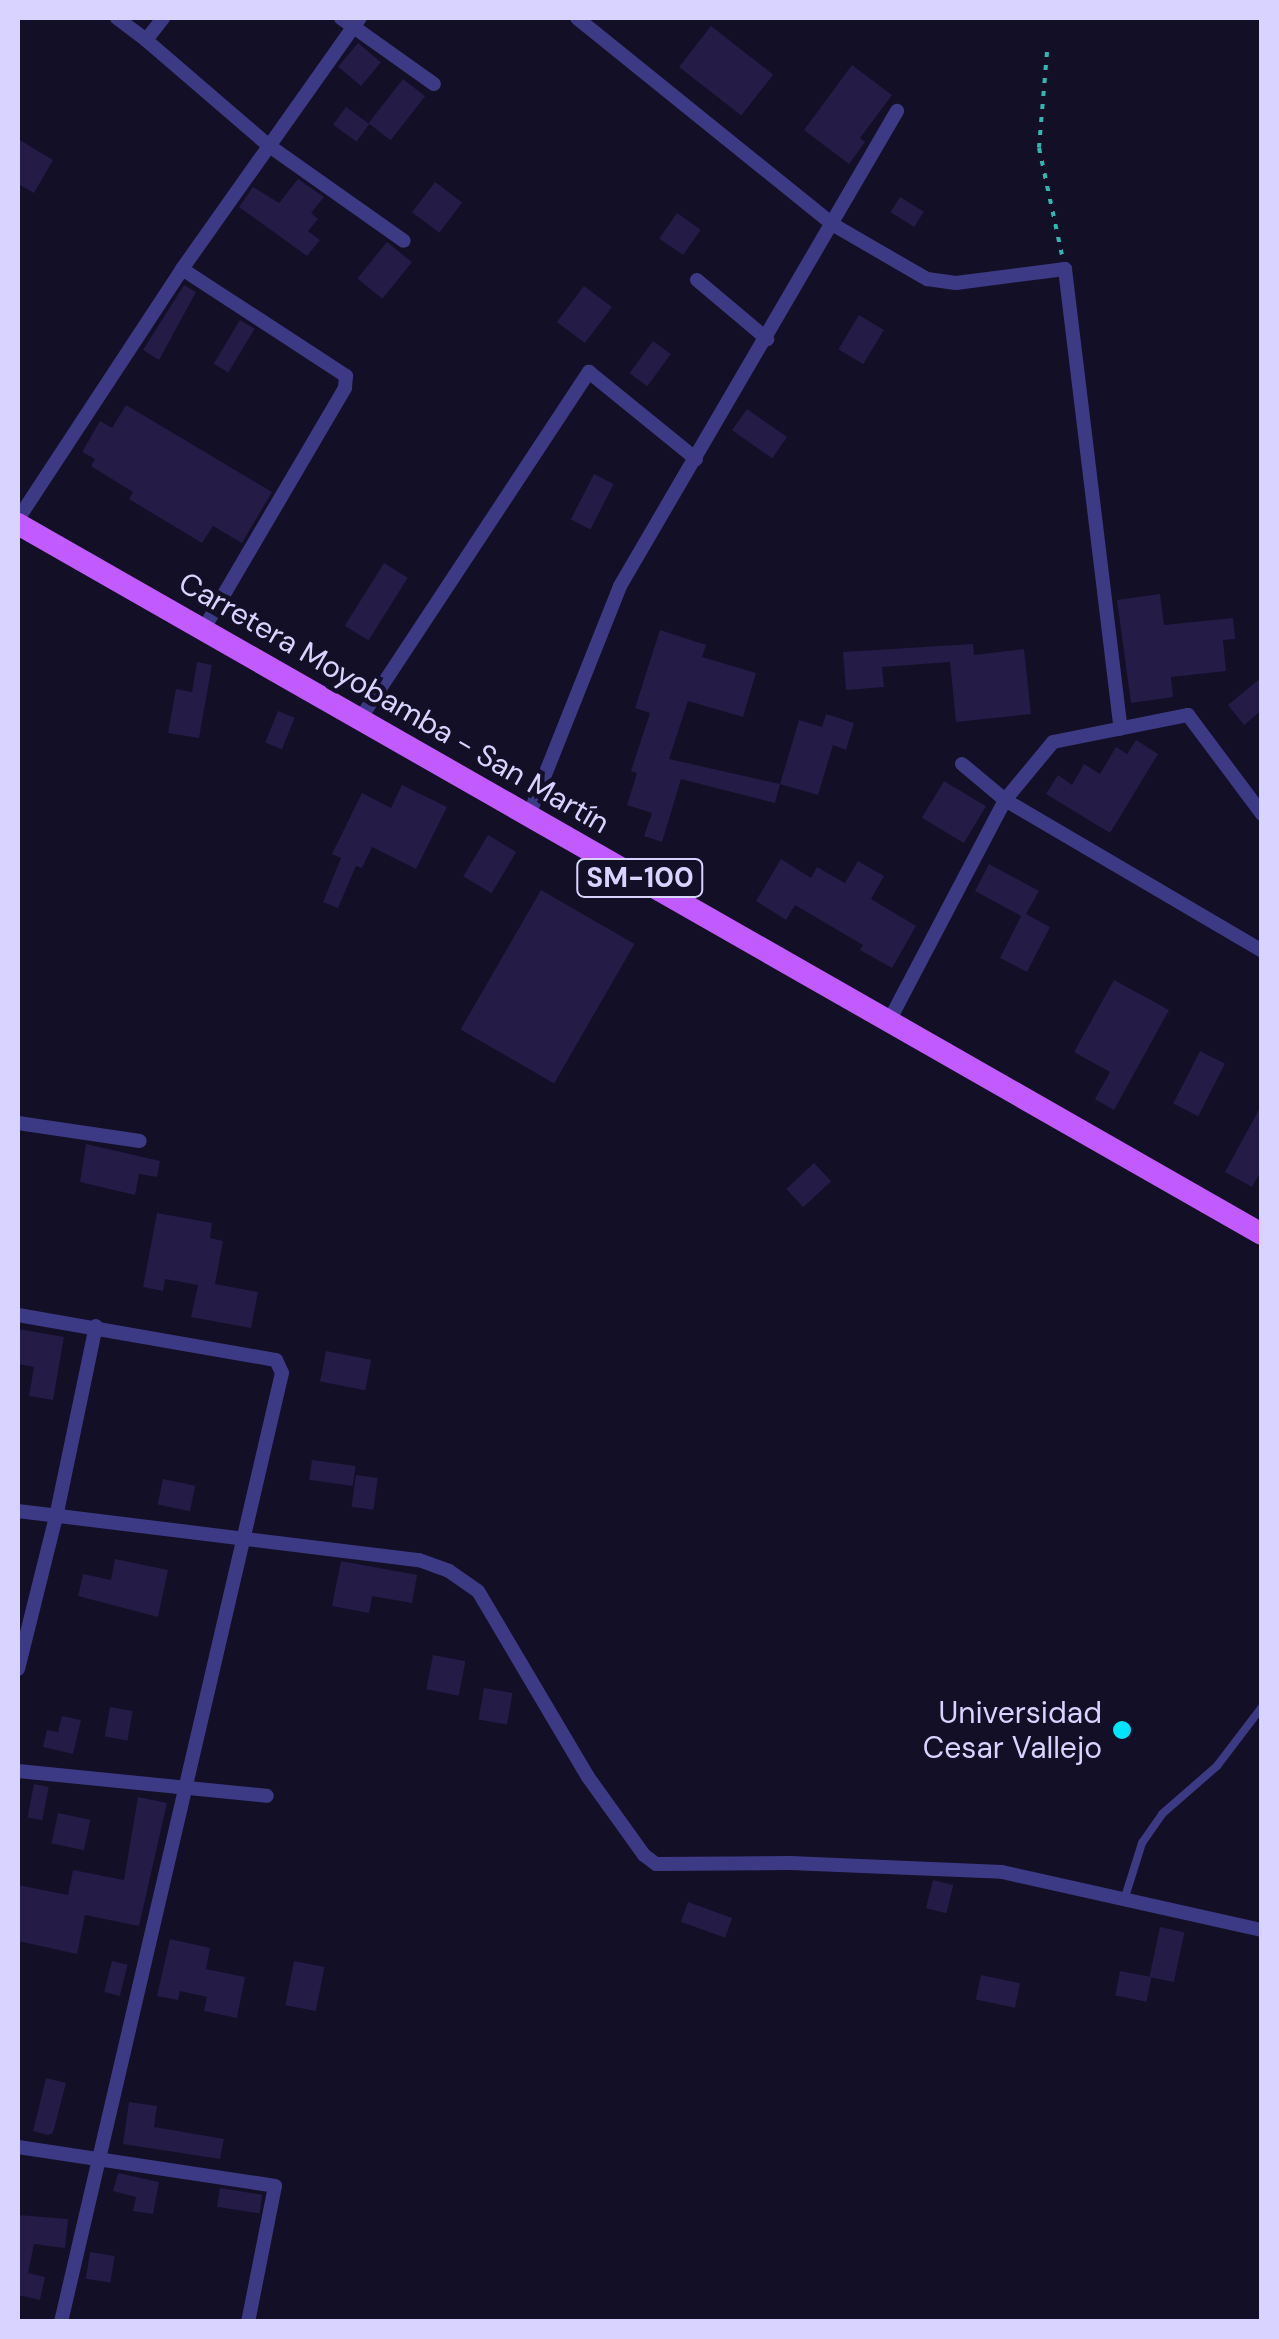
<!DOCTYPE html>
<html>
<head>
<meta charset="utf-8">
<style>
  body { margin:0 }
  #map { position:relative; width:1279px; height:2339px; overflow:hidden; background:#130f26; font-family:"DM Sans",sans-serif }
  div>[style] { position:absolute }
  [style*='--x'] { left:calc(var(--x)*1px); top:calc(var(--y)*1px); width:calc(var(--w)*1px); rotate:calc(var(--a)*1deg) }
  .building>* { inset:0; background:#241b47; transform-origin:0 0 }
  .path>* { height:4px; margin-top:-2px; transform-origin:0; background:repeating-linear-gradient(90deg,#2fb8b0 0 5px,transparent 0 13px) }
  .service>* { height:8px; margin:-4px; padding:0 4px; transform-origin:4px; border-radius:4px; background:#3d3a85 }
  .minor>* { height:14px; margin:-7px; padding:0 7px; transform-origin:7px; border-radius:7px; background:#3d3a85 }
  .primary>* { height:22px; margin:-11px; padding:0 11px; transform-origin:11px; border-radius:11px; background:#c25bff }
  .dots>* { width:28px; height:28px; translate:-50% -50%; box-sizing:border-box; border:5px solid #130f26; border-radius:50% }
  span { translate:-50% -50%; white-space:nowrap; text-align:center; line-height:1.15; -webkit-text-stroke:9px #130f26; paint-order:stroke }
  .shield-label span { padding:2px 8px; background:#130f26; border:2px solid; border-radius:8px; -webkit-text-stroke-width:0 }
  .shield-label { font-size:28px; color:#d9d4ff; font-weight:700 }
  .street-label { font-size:30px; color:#d9d4ff }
  .poi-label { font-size:30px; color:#d9d4ff }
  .right { translate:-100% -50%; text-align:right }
  .frame { position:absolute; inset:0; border:20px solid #d9d4ff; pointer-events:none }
</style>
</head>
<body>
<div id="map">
  <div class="building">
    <i style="left:711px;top:26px;width:79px;height:52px;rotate:38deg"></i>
    <i style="left:358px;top:43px;width:30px;height:31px;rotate:40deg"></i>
    <i style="clip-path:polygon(852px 65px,892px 95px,860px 138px,865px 142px,849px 164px,804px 130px)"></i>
    <i style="left:403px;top:79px;width:28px;height:56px;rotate:38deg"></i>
    <i style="left:346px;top:107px;width:29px;height:22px;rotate:36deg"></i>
    <i style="clip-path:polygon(18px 139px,53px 160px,34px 193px,18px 184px)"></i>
    <i style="clip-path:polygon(298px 179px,324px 197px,311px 213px,318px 219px,308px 231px,320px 240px,307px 256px,239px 207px,253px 187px,279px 203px)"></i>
    <i style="left:435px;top:182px;width:34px;height:38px;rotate:37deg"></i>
    <i style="left:900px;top:197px;width:28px;height:18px;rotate:32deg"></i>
    <i style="left:677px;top:213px;width:29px;height:31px;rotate:35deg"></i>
    <i style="left:387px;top:242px;width:32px;height:47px;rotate:39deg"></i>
    <i style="clip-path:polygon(184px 285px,196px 292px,159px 360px,143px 350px)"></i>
    <i style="left:584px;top:286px;width:35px;height:45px;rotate:37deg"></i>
    <i style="left:859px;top:315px;width:29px;height:40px;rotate:31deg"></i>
    <i style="left:240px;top:320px;width:17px;height:51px;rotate:31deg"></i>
    <i style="left:653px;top:341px;width:22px;height:40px;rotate:36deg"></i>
    <i style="clip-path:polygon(126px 405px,272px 492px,242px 543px,213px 526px,202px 543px,129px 499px,133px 492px,91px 466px,95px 459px,82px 452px,100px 421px,112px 428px)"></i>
    <i style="left:747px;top:409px;width:49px;height:26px;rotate:35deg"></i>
    <i style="left:594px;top:474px;width:22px;height:51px;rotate:27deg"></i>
    <i style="left:384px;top:563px;width:28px;height:74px;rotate:32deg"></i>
    <i style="clip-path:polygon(1160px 594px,1164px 625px,1233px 618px,1235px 639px,1223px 640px,1226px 671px,1171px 677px,1173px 697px,1131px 703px,1117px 600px)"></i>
    <i style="clip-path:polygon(660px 630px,706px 645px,702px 657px,756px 673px,743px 717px,688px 701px,669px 759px,780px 784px,775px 803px,681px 779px,662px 842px,644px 836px,652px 813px,627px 805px,637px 773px,631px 771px,650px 713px,635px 708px)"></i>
    <i style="clip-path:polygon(973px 644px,974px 655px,1024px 649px,1031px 714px,956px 722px,950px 662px,882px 667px,884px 687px,846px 690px,843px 652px)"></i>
    <i style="clip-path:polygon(197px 662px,212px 665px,199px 738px,168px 733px,176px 689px,192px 692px)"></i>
    <i style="clip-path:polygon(1262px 677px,1262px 710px,1244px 725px,1228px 705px)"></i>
    <i style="left:278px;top:711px;width:18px;height:34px;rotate:22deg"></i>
    <i style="clip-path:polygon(826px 714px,854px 723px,846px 750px,833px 745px,818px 795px,780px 784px,799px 720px,822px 727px)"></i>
    <i style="clip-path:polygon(1136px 740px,1158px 754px,1110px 833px,1046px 794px,1058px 775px,1072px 785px,1084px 764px,1100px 774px,1116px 747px,1127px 754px)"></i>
    <i style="left:944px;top:781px;width:49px;height:43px;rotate:31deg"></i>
    <i style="clip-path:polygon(402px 785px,447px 807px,416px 869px,372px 847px,362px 868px,356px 866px,338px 908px,323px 902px,341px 858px,332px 854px,362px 793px,391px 808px)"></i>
    <i style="left:488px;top:835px;width:33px;height:48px;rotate:31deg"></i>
    <i style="clip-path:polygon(781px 859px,811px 878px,817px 867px,845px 883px,858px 861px,884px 876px,871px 899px,916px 926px,892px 968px,860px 950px,863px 945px,795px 905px,786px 920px,756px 901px)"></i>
    <i style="clip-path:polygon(989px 864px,1039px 891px,1026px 914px,1050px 927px,1027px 972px,1000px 958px,1021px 916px,975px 891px)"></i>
    <i style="left:541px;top:890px;width:108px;height:161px;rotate:30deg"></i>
    <i style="clip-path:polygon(1114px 980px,1169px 1010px,1114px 1110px,1095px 1099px,1110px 1072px,1074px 1052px)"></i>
    <i style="left:1200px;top:1051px;width:28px;height:59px;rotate:27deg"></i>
    <i style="clip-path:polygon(1262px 1104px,1262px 1169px,1252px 1187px,1225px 1172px)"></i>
    <i style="clip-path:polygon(86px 1144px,160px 1161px,157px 1177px,139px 1174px,135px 1195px,80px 1182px)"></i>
    <i style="left:814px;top:1163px;width:25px;height:38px;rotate:47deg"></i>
    <i style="clip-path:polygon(157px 1213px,212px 1223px,210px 1238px,223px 1241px,215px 1284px,258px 1292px,251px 1328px,191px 1317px,198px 1285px,165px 1279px,163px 1291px,143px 1287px)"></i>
    <i style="clip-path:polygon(18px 1329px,64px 1337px,53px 1400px,29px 1396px,34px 1367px,18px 1364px)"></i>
    <i style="left:326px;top:1351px;width:46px;height:31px;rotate:11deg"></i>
    <i style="left:312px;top:1460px;width:44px;height:20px;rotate:8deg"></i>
    <i style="left:356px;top:1475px;width:22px;height:32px;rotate:8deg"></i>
    <i style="left:163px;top:1479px;width:33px;height:26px;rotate:12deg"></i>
    <i style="clip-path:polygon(115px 1559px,168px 1570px,158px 1617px,78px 1596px,83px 1574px,111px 1580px)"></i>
    <i style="clip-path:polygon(341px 1561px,417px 1575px,412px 1603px,372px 1596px,369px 1613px,332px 1606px)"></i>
    <i style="left:433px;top:1655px;width:33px;height:35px;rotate:11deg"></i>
    <i style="left:484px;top:1688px;width:29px;height:32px;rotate:10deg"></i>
    <i style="left:110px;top:1707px;width:23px;height:30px;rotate:10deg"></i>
    <i style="clip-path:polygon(62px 1716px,81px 1720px,73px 1754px,43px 1747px,47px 1730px,58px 1732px)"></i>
    <i style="left:34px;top:1784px;width:15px;height:34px;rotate:11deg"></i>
    <i style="clip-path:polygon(138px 1797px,167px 1803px,139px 1926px,85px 1915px,77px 1954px,18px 1941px,18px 1885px,68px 1895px,73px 1870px,124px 1880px)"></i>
    <i style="left:58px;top:1813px;width:33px;height:31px;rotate:12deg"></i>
    <i style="left:933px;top:1880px;width:21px;height:29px;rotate:14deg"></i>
    <i style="left:688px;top:1902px;width:47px;height:21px;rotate:20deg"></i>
    <i style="left:1160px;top:1927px;width:25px;height:51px;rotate:12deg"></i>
    <i style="clip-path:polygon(170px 1939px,210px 1948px,206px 1969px,245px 1977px,237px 2018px,204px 2011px,207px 1997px,180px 1991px,178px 2000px,157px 1996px)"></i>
    <i style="left:112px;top:1961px;width:16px;height:32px;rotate:14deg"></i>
    <i style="left:294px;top:1961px;width:31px;height:45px;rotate:11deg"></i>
    <i style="left:1120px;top:1971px;width:32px;height:25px;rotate:11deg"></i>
    <i style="left:981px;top:1975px;width:40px;height:25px;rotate:12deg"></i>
    <i style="clip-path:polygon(46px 2078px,66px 2083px,53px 2133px,48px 2135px,33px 2131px)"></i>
    <i style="clip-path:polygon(129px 2102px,157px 2106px,154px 2127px,224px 2139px,220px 2159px,123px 2144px)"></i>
    <i style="clip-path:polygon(118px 2173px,159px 2182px,153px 2214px,133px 2211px,136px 2197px,113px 2191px)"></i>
    <i style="left:220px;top:2188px;width:43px;height:19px;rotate:9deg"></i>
    <i style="clip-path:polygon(18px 2215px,68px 2219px,65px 2248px,34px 2244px,28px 2273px,45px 2277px,40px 2300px,18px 2295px)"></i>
    <i style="left:90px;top:2252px;width:25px;height:27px;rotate:9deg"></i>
  </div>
  <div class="path">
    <i style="--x:1047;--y:52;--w:96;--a:94.8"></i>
    <i style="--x:1039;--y:148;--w:109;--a:77.9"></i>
  </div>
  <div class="service">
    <i style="--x:1125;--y:1897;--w:57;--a:-72.5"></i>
    <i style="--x:1142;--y:1843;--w:35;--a:-55"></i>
    <i style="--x:1162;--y:1814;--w:73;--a:-41.1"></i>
    <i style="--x:1217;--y:1766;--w:74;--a:-52.7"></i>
  </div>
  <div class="minor">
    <i style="--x:117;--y:18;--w:36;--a:37"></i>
    <i style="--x:146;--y:40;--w:28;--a:-52"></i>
    <i style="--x:341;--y:18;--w:114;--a:35.4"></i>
    <i style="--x:577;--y:18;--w:328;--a:38.9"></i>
    <i style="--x:832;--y:224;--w:110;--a:30.1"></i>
    <i style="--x:927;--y:279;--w:29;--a:8"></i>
    <i style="--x:956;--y:283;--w:110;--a:-7.3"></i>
    <i style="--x:1065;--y:269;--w:463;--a:83.1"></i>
    <i style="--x:146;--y:40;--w:161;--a:40.7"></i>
    <i style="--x:268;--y:145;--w:166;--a:35.2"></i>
    <i style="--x:182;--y:269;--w:196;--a:33.1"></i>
    <i style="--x:346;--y:376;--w:12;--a:95"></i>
    <i style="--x:345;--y:388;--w:278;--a:120.4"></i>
    <i style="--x:697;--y:280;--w:92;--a:40.1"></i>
    <i style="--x:18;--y:519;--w:299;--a:-56.7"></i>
    <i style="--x:182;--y:269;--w:308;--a:-54.7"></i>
    <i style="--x:360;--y:719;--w:416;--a:-56.6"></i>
    <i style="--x:589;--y:372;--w:138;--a:39.1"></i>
    <i style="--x:962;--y:764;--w:56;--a:39.9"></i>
    <i style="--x:1005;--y:800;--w:298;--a:30.4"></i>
    <i style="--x:529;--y:815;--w:246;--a:-68.3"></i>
    <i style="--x:620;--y:586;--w:550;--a:-59.75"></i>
    <i style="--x:889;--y:1021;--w:250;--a:-62.3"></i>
    <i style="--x:1005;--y:800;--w:75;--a:-50.4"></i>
    <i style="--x:1053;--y:742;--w:138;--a:-11.3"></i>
    <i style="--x:1188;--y:715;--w:124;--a:53.2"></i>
    <i style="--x:18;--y:1123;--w:123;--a:8.4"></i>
    <i style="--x:18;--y:1315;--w:262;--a:9.9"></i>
    <i style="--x:276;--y:1360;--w:14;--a:65"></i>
    <i style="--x:282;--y:1373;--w:974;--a:103.11"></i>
    <i style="--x:18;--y:1511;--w:404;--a:7"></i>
    <i style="--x:419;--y:1560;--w:32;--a:20"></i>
    <i style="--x:449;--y:1571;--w:35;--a:35"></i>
    <i style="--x:478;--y:1591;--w:216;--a:59.4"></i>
    <i style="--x:588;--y:1777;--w:96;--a:54.3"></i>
    <i style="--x:644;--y:1855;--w:15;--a:37"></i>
    <i style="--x:656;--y:1864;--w:134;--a:-0.4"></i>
    <i style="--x:790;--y:1863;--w:212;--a:2.4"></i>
    <i style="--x:1002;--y:1872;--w:266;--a:12.6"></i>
    <i style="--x:18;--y:1669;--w:157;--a:-76"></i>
    <i style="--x:56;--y:1517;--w:195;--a:-78.2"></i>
    <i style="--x:18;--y:1771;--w:250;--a:5.7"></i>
    <i style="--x:18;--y:2147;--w:260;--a:8.6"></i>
    <i style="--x:275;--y:2186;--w:139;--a:101.2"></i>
  </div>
  <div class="primary">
    <i style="--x:18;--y:524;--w:1432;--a:29.72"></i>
  </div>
  <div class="dots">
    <i style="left:1122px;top:1730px;background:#00e5ff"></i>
  </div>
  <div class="shield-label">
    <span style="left:640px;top:878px">SM-100</span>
  </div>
  <div class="street-label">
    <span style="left:394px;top:703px;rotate:30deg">Carretera Moyobamba - San Martín</span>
  </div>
  <div class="poi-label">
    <span class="right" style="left:1102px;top:1730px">Universidad<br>Cesar Vallejo</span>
  </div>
  <div class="frame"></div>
</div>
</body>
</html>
